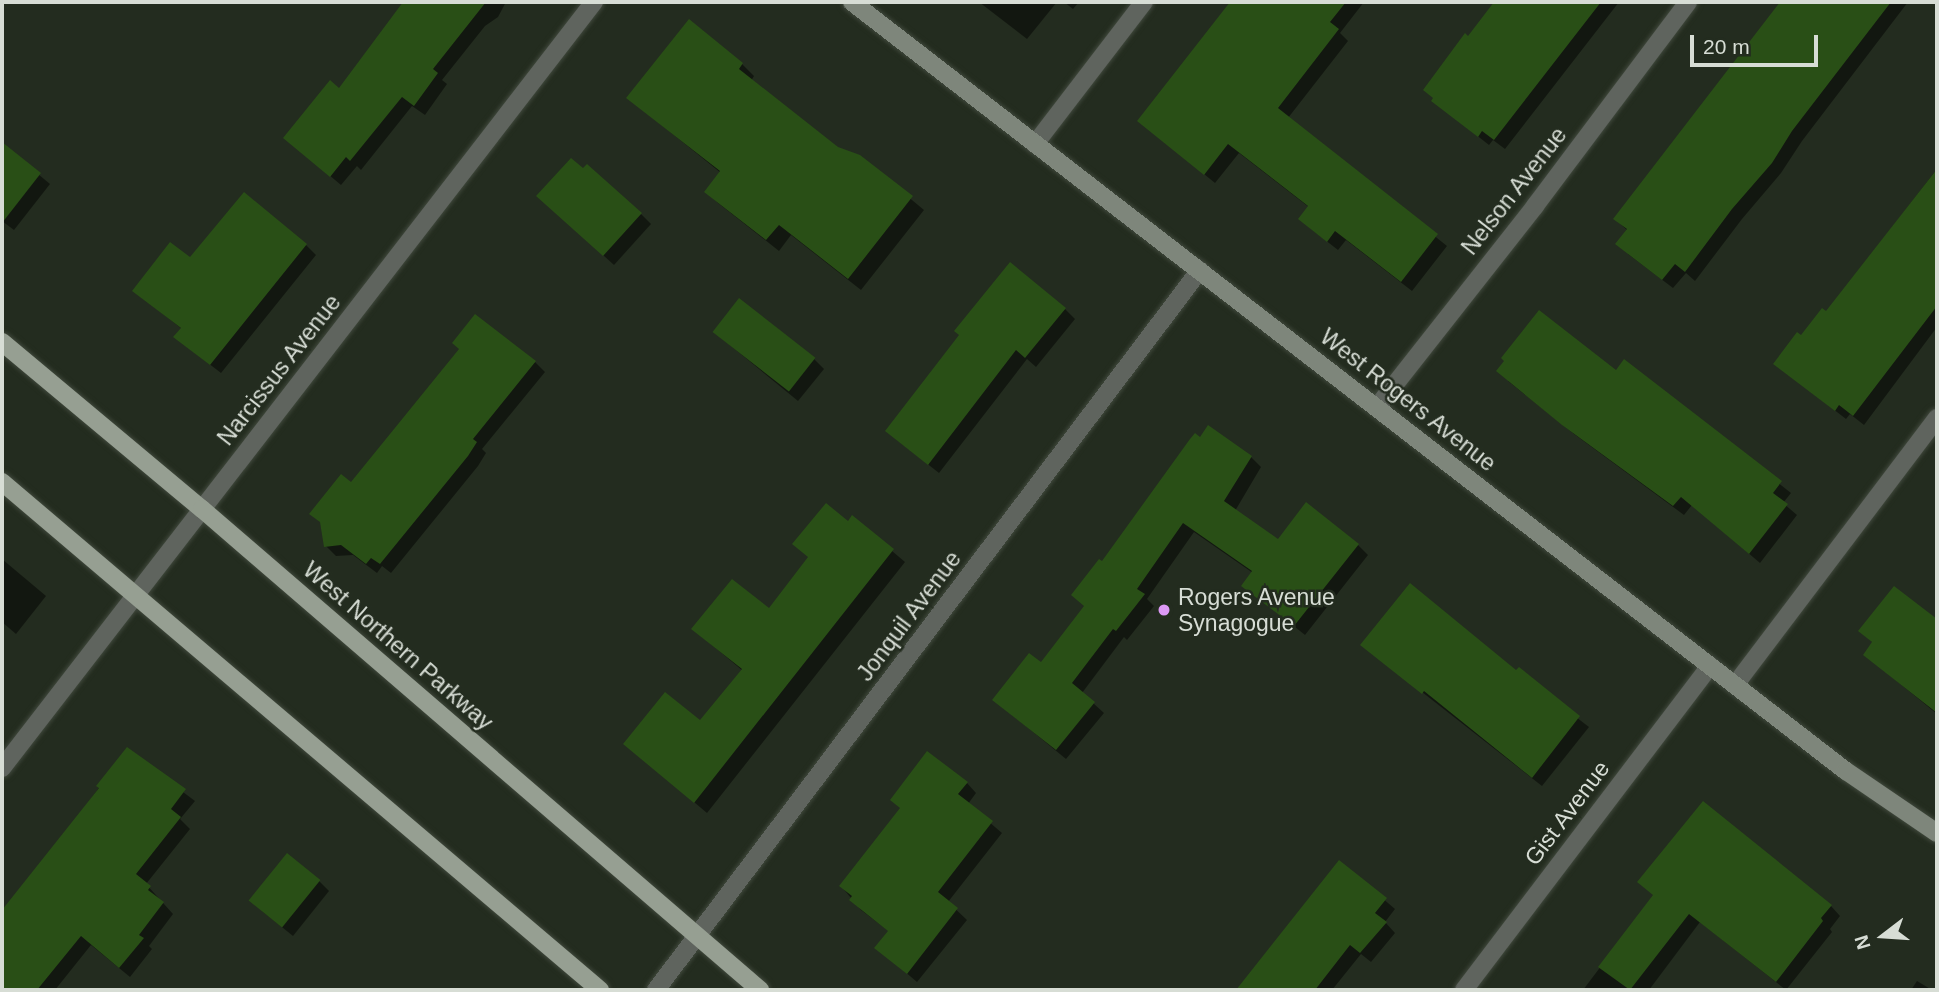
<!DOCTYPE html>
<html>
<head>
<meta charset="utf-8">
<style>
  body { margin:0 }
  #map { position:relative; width:1939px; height:992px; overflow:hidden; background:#232c1f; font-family:Helvetica,sans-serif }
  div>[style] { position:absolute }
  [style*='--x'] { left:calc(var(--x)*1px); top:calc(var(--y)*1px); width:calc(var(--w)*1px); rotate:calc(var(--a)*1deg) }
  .shadow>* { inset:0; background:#0007 }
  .building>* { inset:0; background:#294f16; transform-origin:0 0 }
  .roads { filter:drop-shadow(0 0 2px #40483c) drop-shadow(0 0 2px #40483c) }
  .street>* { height:18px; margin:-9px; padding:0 9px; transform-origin:9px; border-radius:9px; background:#5f645e }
  .secondary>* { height:18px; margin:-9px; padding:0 9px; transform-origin:9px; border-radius:9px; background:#7e867b }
  .primary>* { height:18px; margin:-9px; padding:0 9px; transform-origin:9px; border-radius:9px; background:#969f92 }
  .dots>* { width:19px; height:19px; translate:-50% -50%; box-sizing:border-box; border:4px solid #232c1f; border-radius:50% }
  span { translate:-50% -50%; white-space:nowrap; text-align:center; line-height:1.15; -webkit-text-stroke:5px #232c1f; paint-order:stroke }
  .street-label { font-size:23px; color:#d7ddd5 }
  .poi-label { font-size:23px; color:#d7ddd5 }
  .left { translate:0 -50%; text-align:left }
  .frame { position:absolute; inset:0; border:4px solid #d7ddd5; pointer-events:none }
  .north { position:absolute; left:1848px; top:901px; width:70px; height:70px; -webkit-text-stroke:5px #232c1f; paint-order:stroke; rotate:253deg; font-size:19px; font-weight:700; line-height:28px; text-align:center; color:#d7ddd5 }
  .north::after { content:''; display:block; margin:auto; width:24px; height:32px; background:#d7ddd5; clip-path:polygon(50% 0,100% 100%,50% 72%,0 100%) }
  .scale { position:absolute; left:1690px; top:35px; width:128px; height:32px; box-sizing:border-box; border:4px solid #d7ddd5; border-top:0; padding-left:9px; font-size:21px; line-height:24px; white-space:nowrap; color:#d7ddd5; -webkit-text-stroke:5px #232c1f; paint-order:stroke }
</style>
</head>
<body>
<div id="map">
  <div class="shadow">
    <i style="clip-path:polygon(410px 2px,506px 2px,498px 17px,485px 26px,442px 80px,447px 84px,425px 115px,412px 106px,361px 170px,357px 166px,341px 185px,285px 138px,339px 90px)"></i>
    <i style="clip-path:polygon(979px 2px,1057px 2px,1027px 39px)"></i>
    <i style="clip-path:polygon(1064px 2px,1079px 2px,1073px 9px)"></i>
    <i style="clip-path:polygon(1233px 2px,1364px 2px,1340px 33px,1348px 41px,1288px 118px,1447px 246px,1412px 291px,1346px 240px,1338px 250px,1311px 229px,1301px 219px,1310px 208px,1239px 153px,1215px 183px,1139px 121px)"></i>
    <i style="clip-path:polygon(1495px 2px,1619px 2px,1505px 149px,1493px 140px,1489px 145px,1433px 101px,1469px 38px)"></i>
    <i style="clip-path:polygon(1782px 2px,1908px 2px,1802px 141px,1781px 173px,1742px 219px,1695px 281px,1686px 273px,1673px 288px,1628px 254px,1628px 231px,1615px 219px)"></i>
    <i style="clip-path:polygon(689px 21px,742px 64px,754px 76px,751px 81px,837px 148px,859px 156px,924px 210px,861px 290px,791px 235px,779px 251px,718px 203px,706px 192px,721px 173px,628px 98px)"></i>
    <i style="clip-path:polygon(14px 154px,50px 184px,14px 230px,2px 221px,2px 169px)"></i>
    <i style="clip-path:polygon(1937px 169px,1937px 327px,1864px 425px,1850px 414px,1846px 419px,1775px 364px,1826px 313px)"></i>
    <i style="clip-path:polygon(549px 206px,641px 214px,651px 224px,614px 265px)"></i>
    <i style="clip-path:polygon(306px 245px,316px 255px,221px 373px,186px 346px,182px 329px,134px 291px,190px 260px)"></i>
    <i style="clip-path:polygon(1065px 309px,1075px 319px,1036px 367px,1027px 359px,939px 473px,897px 440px)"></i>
    <i style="clip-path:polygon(714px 332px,814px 359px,824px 369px,798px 401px)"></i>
    <i style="clip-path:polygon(1624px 361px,1791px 493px,1783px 503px,1797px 515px,1760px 563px,1692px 505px,1684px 515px,1574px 434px,1508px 381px,1616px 372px)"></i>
    <i style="clip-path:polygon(535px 362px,545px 372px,482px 449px,486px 453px,478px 466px,391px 573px,382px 566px,377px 573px,353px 555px,336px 556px,326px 546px,351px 485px)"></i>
    <i style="clip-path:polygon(1251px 457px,1261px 467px,1235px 511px,1278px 541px,1358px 545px,1368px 555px,1305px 635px,1244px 586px,1253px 573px,1194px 532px,1147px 599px,1154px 606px,1127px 640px,1124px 637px,1082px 693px,1104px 713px,1066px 759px,994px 700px,1042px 664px,1085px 607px,1102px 564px)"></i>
    <i style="clip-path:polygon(852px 517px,905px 562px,707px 813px,625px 744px,700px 722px,743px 671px,693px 629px,770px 610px)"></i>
    <i style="clip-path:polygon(2px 559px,46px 596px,16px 634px,2px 622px)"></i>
    <i style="clip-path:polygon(1895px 588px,1937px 622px,1937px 714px,1865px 655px,1873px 643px,1861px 631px)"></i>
    <i style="clip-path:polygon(1362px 645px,1517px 672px,1589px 727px,1542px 786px)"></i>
    <i style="clip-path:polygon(127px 750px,195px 801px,180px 819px,190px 829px,146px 884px,173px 914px,149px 946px,152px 949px,130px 977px,91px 945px,55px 990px,2px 990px,2px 919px)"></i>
    <i style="clip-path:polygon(967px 783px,976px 793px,968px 804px,1002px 833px,948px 902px,967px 920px,917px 982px,877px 948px,890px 932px,861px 910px,841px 886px)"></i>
    <i style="clip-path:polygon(1340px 862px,1395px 909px,1385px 922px,1395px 933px,1371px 962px,1361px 954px,1332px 990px,1239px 990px)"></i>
    <i style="clip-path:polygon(319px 881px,329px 891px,293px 936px,262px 911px)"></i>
    <i style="clip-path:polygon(1654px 896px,1831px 906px,1840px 916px,1830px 929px,1832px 932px,1786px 990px,1700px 922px,1649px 990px,1583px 990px)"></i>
    <i style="clip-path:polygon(1917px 981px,1932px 990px,1911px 990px)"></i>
  </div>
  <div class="building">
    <i style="clip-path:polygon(403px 2px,486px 2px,433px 69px,438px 73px,414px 106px,402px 97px,350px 161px,346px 157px,330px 177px,283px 138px,330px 80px,339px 88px)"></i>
    <i style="clip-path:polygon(1230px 2px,1346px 2px,1330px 22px,1339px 29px,1278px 108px,1438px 234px,1401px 282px,1335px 231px,1327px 242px,1298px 219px,1308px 206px,1228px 144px,1204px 175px,1137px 121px)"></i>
    <i style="clip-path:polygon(1494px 2px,1601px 2px,1494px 140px,1482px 131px,1478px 137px,1431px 101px,1433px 98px,1423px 90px,1465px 33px,1468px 36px)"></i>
    <i style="clip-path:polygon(1780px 2px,1891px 2px,1792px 131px,1772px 163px,1732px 209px,1685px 272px,1675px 264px,1662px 280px,1615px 244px,1627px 229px,1613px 219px)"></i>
    <i style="clip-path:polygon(689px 19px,743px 63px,739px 69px,838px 147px,860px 155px,913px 196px,848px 279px,779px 225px,766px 240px,704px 192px,720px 171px,626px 98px)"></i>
    <i style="clip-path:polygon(2px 142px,41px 173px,2px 223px)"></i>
    <i style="clip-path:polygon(571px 158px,583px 168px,587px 164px,642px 213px,603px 256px,536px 196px)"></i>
    <i style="clip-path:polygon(1937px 169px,1937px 306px,1853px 416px,1839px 405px,1835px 411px,1773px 364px,1797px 332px,1801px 335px,1822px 308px,1826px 311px)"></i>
    <i style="clip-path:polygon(244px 192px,307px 244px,210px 365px,173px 337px,181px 328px,132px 291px,170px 242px,190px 257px)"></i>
    <i style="clip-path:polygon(1010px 262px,1066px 308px,1025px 358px,1016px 350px,928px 465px,885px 431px,959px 335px,954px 331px)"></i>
    <i style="left:739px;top:298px;width:97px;height:43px;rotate:38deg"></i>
    <i style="clip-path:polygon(1539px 310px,1616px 370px,1624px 359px,1782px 481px,1773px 493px,1788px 504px,1749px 554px,1681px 497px,1673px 506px,1562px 425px,1496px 371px,1504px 361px,1501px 358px)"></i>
    <i style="clip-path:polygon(475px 314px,536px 361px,473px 439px,477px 442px,468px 456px,380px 564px,371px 558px,366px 564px,341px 545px,324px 547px,320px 522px,309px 514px,341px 474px,351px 482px,459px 349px,452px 343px)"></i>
    <i style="clip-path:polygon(1208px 425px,1252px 456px,1224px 501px,1278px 539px,1306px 502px,1359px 544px,1294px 626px,1241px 586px,1252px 571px,1183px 523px,1137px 589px,1145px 594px,1116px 631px,1113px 629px,1072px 683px,1095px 702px,1056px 750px,992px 700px,1029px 653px,1041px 662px,1084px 606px,1071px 595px,1099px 559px,1102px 561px,1190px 439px,1195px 433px,1200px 437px)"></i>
    <i style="clip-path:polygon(826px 503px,848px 521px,852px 515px,894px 549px,694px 803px,623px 744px,665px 692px,700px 720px,742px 669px,691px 629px,732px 579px,769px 608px,808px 557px,792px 544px)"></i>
    <i style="clip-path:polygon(1410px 583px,1516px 670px,1519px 667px,1580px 716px,1532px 778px,1424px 691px,1422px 694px,1408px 683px,1360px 645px)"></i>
    <i style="clip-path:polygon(1894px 586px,1937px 619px,1937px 713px,1863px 655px,1872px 642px,1858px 631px)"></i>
    <i style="clip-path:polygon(127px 747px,186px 789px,171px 809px,181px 817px,136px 874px,151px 886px,148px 890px,164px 902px,139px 935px,144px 938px,119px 968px,81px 936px,37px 990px,2px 990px,2px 910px,99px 788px,96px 786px)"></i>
    <i style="clip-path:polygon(927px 751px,968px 782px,958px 794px,993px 821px,938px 892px,958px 908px,907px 974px,874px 948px,888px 931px,849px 900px,852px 896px,839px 886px,900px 808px,890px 800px)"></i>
    <i style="clip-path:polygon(1703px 801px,1832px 905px,1821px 918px,1823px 921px,1776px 982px,1689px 914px,1630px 990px,1598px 967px,1653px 895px,1637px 882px)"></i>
    <i style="left:287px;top:853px;width:43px;height:61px;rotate:39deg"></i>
    <i style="clip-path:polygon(1339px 860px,1387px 898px,1375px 913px,1387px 922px,1360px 953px,1350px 945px,1315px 990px,1236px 990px)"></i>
  </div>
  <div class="roads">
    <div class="street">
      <i style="--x:1035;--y:144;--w:179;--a:-52.5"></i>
      <i style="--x:1377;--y:407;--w:256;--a:-51.8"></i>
      <i style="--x:1535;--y:206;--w:255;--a:-53.1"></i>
      <i style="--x:1735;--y:685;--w:335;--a:-52.9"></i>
      <i style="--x:2;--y:768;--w:968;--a:-52.3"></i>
      <i style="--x:656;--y:990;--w:902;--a:-52.93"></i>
      <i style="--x:1464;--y:990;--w:407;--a:-52.8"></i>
    </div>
    <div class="secondary">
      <i style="--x:852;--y:2;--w:1257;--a:37.73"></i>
      <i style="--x:1846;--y:771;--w:110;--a:34.3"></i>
    </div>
    <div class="primary">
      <i style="--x:2;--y:342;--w:261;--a:39.9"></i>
      <i style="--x:202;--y:509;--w:737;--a:40.76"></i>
      <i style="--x:2;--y:482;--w:785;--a:40.35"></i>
    </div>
  </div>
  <div class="dots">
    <i style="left:1164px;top:610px;background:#dc99f4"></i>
  </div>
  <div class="street-label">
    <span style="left:1514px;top:191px;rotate:-52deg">Nelson Avenue</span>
    <span style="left:279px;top:370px;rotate:-52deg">Narcissus Avenue</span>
    <span style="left:1408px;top:400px;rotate:38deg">West Rogers Avenue</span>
    <span style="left:909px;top:616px;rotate:-53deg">Jonquil Avenue</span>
    <span style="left:398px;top:646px;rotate:41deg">West Northern Parkway</span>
    <span style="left:1567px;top:813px;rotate:-53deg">Gist Avenue</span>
  </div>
  <div class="poi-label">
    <span class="left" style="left:1178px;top:610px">Rogers Avenue<br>Synagogue</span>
  </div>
  <div class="frame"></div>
  <div class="north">N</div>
  <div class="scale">20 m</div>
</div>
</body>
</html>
